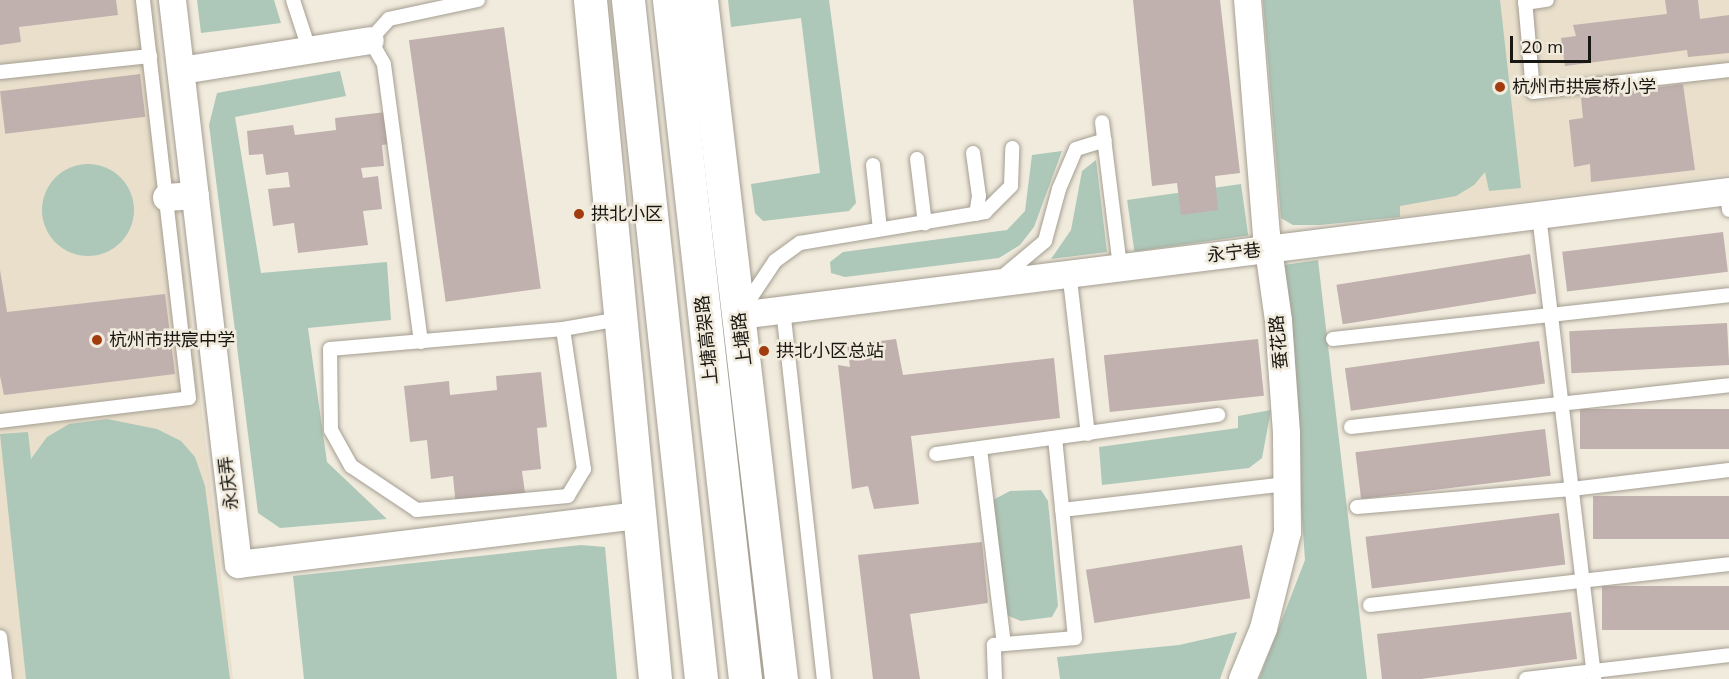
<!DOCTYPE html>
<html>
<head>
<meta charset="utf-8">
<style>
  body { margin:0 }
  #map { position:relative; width:1729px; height:679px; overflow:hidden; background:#f1ebdd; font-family:Mulish,"Noto Sans SC",sans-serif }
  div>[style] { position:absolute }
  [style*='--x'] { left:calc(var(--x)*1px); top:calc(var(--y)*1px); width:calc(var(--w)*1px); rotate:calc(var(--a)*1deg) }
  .built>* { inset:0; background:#e9dfcb }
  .green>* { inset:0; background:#adc8b9; transform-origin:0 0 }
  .round { border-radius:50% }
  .building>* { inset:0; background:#c0b0ae; transform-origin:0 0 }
  .roads { filter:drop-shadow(0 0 2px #a49e92) drop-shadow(0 0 2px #a49e92) }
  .service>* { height:14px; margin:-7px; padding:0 7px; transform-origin:7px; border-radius:7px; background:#fff }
  .minor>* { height:27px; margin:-13.5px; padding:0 13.5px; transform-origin:13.5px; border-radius:13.5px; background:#fff }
  .primary>* { height:33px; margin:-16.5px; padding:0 16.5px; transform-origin:16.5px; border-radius:16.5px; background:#fff }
  .trunk>* { height:33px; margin:-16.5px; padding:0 16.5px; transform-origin:16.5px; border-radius:16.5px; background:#fff }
  .dots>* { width:16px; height:16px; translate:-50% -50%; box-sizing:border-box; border:3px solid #f1ebdd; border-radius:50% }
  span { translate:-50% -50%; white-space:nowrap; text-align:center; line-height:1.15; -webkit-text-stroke:5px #f1ebdd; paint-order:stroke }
  .poi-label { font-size:18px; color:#191712 }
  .left { translate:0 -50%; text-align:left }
  .street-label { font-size:18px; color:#191712 }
  .scale { position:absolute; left:1510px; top:36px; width:81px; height:27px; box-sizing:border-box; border:3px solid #191712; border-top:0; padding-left:8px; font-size:18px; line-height:21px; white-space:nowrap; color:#191712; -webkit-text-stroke:4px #f1ebdd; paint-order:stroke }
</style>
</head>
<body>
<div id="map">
  <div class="built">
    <i style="clip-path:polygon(0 0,154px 0,233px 679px,0 679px)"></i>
    <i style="clip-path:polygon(1263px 0,1729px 0,1729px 174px,1400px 217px,1293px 225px,1281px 218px)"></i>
  </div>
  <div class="green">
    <i style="clip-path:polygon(197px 0,274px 0,281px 23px,201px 33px)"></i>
    <i style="clip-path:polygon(728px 0,829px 0,856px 203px,849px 211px,763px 221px,755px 213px,751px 184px,820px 173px,801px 18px,731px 27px)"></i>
    <i style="clip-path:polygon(1263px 0,1500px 0,1521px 188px,1489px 191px,1485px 172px,1474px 185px,1456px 196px,1400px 206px,1400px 217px,1320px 225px,1293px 225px,1281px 218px)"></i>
    <i style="clip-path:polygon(340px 71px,346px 96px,235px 117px,261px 273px,387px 262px,391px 320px,308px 328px,327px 462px,387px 519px,280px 528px,258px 513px,209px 125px,217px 93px)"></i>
    <i style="clip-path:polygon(1062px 151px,1034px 227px,1020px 245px,999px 258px,845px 277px,831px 273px,830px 262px,843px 252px,1007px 230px,1025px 211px,1032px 155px)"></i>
    <i style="clip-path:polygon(1096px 160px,1107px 252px,1051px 259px,1071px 230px,1082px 171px)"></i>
    <i class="round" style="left:42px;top:164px;width:92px;height:92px"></i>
    <i style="left:1241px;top:184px;width:52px;height:115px;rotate:82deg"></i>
    <i style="clip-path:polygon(1318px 260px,1367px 679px,1259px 679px,1305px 560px,1284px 265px)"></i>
    <i style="clip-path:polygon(1271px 410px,1262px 458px,1249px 468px,1102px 485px,1099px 447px,1238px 428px,1238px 416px)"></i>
    <i style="clip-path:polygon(107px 419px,157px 429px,181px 441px,195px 457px,205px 486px,230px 679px,26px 679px,0 434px,28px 432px,31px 459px,47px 437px,69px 424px)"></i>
    <i style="clip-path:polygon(1041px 490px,1048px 501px,1058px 606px,1052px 617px,1021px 621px,1006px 615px,993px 500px,1010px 491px)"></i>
    <i style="clip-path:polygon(581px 545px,605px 547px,617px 679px,304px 679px,293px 576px)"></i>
    <i style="clip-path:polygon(1237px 632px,1220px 679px,1060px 679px,1057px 657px,1179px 645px)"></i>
  </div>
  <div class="building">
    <i style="clip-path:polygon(0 0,116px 0,118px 15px,19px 27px,21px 42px,0 45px)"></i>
    <i style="clip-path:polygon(1133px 0,1220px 0,1240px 173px,1215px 176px,1218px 210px,1181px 215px,1177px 183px,1152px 186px)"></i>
    <i style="clip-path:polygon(1665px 0,1698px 0,1700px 19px,1729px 15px,1729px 53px,1688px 57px,1687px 50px,1565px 66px,1561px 38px,1576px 36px,1573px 25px,1667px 14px)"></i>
    <i style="left:504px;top:27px;width:264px;height:96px;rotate:82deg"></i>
    <i style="left:140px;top:74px;width:43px;height:141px;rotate:83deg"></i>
    <i style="clip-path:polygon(1683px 84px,1695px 170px,1591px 182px,1590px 164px,1574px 167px,1569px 120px,1583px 118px,1581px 98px)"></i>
    <i style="clip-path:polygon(386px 112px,390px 144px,382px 145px,384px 166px,361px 168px,363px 178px,378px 176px,382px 209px,363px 211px,368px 245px,298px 253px,294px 223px,273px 226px,268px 189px,290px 187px,288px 172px,266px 175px,263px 154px,249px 155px,247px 131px,293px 125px,295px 135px,336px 130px,335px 118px)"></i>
    <i style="left:1723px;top:232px;width:40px;height:162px;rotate:83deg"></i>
    <i style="left:1530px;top:254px;width:40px;height:196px;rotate:81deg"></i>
    <i style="clip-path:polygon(0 270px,7px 312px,165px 294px,175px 374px,4px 395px,0 376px)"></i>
    <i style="left:1727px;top:323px;width:42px;height:158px;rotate:87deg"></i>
    <i style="clip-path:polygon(896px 339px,903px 375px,1054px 358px,1060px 418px,911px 436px,919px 504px,874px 509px,868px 486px,852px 489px,838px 365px,850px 367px,847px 345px)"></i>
    <i style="left:1258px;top:339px;width:57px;height:155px;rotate:84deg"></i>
    <i style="left:1539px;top:341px;width:43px;height:196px;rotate:82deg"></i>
    <i style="clip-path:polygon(541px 372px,547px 427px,537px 428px,541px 469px,522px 471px,526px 500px,456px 507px,453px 476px,431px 479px,427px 440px,410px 442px,404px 386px,449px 381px,450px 395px,497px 390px,496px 376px)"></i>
    <i style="left:1729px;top:409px;width:40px;height:149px;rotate:90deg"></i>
    <i style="left:1545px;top:429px;width:47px;height:191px;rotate:83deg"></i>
    <i style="left:1729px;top:496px;width:43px;height:136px;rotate:90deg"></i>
    <i style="left:1559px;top:513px;width:52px;height:195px;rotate:83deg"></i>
    <i style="clip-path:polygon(982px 542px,988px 603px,910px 614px,920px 679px,873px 679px,858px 555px)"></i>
    <i style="left:1242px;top:545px;width:54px;height:158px;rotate:81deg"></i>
    <i style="left:1729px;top:586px;width:44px;height:127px;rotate:90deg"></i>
    <i style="clip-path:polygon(1571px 612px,1577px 659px,1421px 679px,1382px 679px,1377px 634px)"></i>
  </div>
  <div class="roads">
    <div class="service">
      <i style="--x:293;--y:0;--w:52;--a:71.9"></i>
      <i style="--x:1525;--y:0;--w:92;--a:85"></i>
      <i style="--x:1533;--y:92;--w:197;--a:-6.4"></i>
      <i style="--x:1525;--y:3;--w:22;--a:-8"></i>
      <i style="--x:0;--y:72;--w:151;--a:-6.1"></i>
      <i style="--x:1102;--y:122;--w:145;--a:82.9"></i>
      <i style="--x:973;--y:153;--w:43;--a:82.1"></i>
      <i style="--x:979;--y:196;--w:18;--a:99"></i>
      <i style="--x:917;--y:159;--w:65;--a:83"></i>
      <i style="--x:873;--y:165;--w:64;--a:83.8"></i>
      <i style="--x:1727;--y:191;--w:19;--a:84"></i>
      <i style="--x:1539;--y:215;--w:467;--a:83.2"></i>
      <i style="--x:1069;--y:271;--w:164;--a:83.4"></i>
      <i style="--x:1002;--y:277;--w:56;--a:-39.9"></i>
      <i style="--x:1045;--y:241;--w:54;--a:-74.9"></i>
      <i style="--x:1059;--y:189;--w:43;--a:-67"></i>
      <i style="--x:1076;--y:149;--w:30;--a:-17"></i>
      <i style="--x:743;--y:309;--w:58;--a:-56.3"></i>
      <i style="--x:775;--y:261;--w:31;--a:-36"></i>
      <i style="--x:800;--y:243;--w:188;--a:-9.5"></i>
      <i style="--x:985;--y:212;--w:37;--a:-45"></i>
      <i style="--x:1011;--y:186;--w:38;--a:-88"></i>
      <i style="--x:783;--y:309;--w:372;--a:83.7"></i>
      <i style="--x:563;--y:329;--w:142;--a:81.5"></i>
      <i style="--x:584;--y:469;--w:31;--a:121"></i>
      <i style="--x:568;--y:496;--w:152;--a:174.7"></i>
      <i style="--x:417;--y:510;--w:79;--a:-146.3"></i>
      <i style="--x:351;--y:466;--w:41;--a:-119.1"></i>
      <i style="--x:331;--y:430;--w:81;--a:-90.7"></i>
      <i style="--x:330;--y:349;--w:234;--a:-4.9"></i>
      <i style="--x:563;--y:329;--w:58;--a:-10"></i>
      <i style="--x:1333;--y:339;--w:398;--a:-6.3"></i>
      <i style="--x:421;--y:342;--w:280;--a:-97.6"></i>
      <i style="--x:384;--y:64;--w:28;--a:-120"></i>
      <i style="--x:370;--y:40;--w:28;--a:-48"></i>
      <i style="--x:389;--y:19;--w:91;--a:-12.1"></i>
      <i style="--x:0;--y:421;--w:190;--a:-6.9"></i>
      <i style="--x:189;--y:398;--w:401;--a:-96.6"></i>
      <i style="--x:1351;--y:427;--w:380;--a:-6.3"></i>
      <i style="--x:980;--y:449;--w:196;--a:83"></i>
      <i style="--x:936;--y:454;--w:285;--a:-7.9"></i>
      <i style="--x:1357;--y:507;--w:216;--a:-4.8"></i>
      <i style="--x:1572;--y:489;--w:158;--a:-6.9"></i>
      <i style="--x:1062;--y:510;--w:226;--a:-6.6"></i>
      <i style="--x:1370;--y:605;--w:361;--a:-6.5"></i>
      <i style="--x:0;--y:637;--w:42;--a:83.2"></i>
      <i style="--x:995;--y:679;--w:34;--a:-92"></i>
      <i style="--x:994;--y:645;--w:81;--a:-4.9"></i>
      <i style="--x:1075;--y:638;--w:200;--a:-95.7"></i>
      <i style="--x:1526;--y:679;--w:204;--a:-6.7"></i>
    </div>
    <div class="minor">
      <i style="--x:172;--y:0;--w:568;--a:83.33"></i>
      <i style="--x:238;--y:564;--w:404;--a:-7"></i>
      <i style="--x:181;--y:70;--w:191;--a:-9"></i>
      <i style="--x:166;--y:197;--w:29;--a:-4"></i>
      <i style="--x:739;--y:315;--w:998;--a:-7.14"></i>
      <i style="--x:1242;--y:679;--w:55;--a:-67.6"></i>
      <i style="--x:1263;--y:628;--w:99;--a:-76"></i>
      <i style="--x:1287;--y:532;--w:100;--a:-90.6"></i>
      <i style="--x:1286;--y:432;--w:112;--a:-94.1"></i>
      <i style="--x:1278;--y:320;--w:86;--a:-98"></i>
      <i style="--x:1266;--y:235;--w:236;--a:-94.6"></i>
    </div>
    <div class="primary">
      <i style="--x:590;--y:0;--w:682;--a:84.53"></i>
      <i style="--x:701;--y:0;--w:684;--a:83.28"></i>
    </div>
    <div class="trunk">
      <i style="--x:628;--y:0;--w:683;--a:83.86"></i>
      <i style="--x:669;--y:0;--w:683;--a:83.61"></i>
    </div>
  </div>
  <div class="dots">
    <i style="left:1500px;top:87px;background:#a13c0e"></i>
    <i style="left:579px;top:214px;background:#a13c0e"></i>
    <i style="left:97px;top:340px;background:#a13c0e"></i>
    <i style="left:764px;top:351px;background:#a13c0e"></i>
  </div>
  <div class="poi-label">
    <span class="left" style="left:1512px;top:87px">杭州市拱宸桥小学</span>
    <span class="left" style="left:591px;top:214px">拱北小区</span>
    <span class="left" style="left:109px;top:340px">杭州市拱宸中学</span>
    <span class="left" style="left:776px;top:351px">拱北小区总站</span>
  </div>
  <div class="street-label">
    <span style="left:1234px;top:253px;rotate:-6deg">永宁巷</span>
    <span style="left:742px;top:339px;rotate:-97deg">上塘路</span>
    <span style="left:707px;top:340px;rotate:-96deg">上塘高架路</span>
    <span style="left:1279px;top:342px;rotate:-95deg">蚕花路</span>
    <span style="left:229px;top:483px;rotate:-97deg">永庆弄</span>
  </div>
  <div class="scale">20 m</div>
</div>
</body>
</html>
